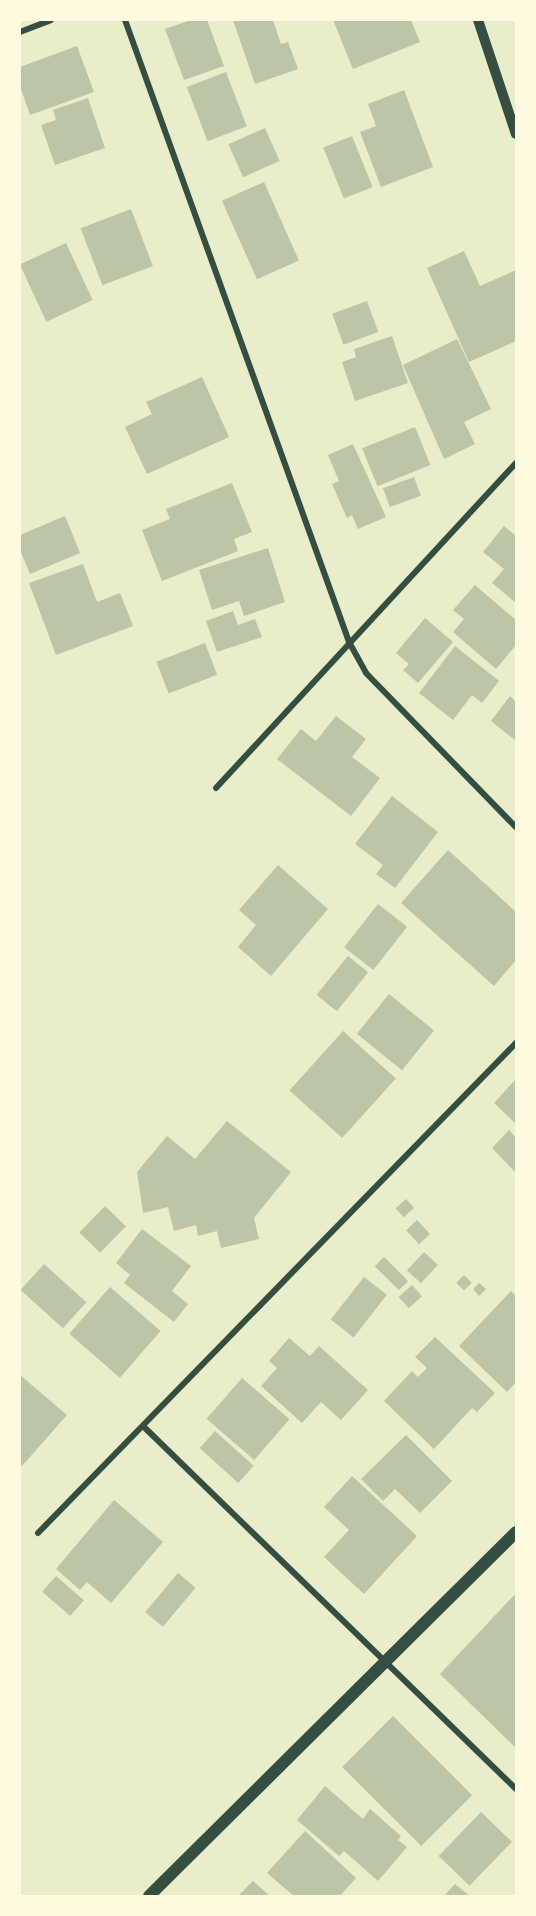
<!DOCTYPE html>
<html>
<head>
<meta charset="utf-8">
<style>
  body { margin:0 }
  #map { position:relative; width:536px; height:1916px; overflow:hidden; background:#e9edc9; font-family:Cabin,sans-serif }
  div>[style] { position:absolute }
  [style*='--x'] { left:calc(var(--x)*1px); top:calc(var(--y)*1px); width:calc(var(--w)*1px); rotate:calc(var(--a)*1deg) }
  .building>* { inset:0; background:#bcc5a7; transform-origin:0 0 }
  .minor>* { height:6px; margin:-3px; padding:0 3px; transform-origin:3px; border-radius:3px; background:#344e41 }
  .tertiary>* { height:10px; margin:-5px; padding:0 5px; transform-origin:5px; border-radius:5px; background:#344e41 }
  .secondary>* { height:12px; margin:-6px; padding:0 6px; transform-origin:6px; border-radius:6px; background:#344e41 }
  span { translate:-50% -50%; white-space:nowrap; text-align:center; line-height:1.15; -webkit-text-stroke:4.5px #fefae0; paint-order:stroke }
  .frame { position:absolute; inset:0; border:21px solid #fefae0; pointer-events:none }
</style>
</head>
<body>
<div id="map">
  <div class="building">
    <i style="clip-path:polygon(191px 20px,207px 20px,224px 66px,184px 80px,165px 29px)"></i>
    <i style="clip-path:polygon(233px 20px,273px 20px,281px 44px,288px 42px,298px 69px,255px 84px)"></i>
    <i style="clip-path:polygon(333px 20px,411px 20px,420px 42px,353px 69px)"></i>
    <i style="clip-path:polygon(77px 46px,94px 92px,30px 115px,20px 86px,20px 67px)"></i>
    <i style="left:226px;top:72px;width:58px;height:42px;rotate:69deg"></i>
    <i style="clip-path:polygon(404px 90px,433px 167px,381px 187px,360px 132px,376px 126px,368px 104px)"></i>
    <i style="clip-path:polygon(88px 98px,105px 148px,55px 165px,41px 125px,56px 120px,53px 110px)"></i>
    <i style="left:265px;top:128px;width:36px;height:40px;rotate:66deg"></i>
    <i style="left:352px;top:136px;width:55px;height:31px;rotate:68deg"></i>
    <i style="left:264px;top:182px;width:86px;height:46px;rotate:66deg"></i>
    <i style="left:131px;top:209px;width:61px;height:54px;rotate:69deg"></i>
    <i style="left:66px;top:243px;width:63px;height:51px;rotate:65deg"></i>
    <i style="clip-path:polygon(464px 251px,480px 286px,516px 270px,516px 341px,469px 362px,427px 268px)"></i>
    <i style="left:367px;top:301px;width:33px;height:37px;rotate:70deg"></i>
    <i style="clip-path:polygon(392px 336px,408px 383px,355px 401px,342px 362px,356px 357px,354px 349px)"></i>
    <i style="clip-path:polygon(457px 339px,491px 409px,464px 422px,475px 444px,444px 459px,403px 365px)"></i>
    <i style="clip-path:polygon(202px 377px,229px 437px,147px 474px,125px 427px,152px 414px,146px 402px)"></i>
    <i style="left:415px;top:427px;width:41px;height:57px;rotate:68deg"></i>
    <i style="clip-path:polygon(353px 444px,386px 517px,358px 529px,352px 515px,347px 518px,332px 484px,339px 481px,328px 455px)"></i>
    <i style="left:414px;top:477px;width:20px;height:33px;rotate:70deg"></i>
    <i style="clip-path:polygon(232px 483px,252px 532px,234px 539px,238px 551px,162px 581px,142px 530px,170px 519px,166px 509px)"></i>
    <i style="clip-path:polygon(65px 516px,80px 553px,30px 574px,20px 550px,20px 535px)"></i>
    <i style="clip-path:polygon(504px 526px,516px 536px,516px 603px,492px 583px,504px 569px,483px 552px)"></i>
    <i style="clip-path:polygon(268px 548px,285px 602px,244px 616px,239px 601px,212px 610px,199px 570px)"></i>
    <i style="clip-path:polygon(83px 564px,97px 602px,120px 593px,133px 626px,56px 655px,29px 583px)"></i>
    <i style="clip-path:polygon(475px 585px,516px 620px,516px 645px,496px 669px,453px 632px,464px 619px,453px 610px)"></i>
    <i style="clip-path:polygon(233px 611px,238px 625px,255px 619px,262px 637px,217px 652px,206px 621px)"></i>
    <i style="clip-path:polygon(425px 618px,453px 642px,418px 683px,403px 670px,409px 664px,396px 653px)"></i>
    <i style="left:205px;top:643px;width:34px;height:52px;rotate:69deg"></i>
    <i style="clip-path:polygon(455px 646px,499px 681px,482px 703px,472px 695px,453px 720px,419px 693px)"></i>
    <i style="clip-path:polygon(510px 696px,516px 702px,516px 741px,491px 721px)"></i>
    <i style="clip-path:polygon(336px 716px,366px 739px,352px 757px,380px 778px,351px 816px,277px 759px,301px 729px,316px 741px)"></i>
    <i style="clip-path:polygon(392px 796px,438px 832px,395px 888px,376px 874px,383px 865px,355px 844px)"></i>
    <i style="clip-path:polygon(448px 850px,516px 912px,516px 960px,494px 986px,401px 903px)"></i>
    <i style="clip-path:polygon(278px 865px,328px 909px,271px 976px,238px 947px,256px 925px,239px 910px)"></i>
    <i style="left:378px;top:904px;width:37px;height:55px;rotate:38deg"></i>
    <i style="left:348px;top:956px;width:26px;height:50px;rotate:39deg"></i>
    <i style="left:389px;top:994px;width:58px;height:51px;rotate:39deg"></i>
    <i style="left:343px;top:1031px;width:71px;height:80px;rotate:42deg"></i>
    <i style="clip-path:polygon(516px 1079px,516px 1124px,494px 1103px)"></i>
    <i style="clip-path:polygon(227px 1121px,291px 1172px,254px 1218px,259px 1239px,221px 1248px,217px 1231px,198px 1236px,196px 1225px,174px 1231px,168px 1207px,143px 1213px,137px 1172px,167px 1136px,195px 1159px)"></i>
    <i style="clip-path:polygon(509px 1130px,516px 1138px,516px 1173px,492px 1148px)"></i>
    <i style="left:406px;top:1199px;width:12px;height:14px;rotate:48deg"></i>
    <i style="left:105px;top:1206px;width:29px;height:37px;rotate:44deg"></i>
    <i style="left:417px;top:1220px;width:19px;height:15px;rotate:47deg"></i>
    <i style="clip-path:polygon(142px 1229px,191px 1266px,172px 1291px,188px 1304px,174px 1322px,124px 1283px,130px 1275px,116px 1263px)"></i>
    <i style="left:424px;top:1252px;width:19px;height:25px;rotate:43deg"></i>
    <i style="left:384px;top:1257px;width:34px;height:13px;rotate:45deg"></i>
    <i style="left:44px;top:1264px;width:57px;height:35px;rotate:42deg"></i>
    <i style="left:464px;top:1275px;width:11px;height:11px;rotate:45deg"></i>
    <i style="left:364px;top:1277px;width:29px;height:54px;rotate:38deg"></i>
    <i style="clip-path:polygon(479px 1283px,486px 1289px,479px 1296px,473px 1289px)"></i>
    <i style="left:412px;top:1285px;width:15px;height:18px;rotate:48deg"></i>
    <i style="left:110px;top:1287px;width:67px;height:62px;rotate:41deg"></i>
    <i style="clip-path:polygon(511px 1291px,516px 1296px,516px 1382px,507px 1392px,459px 1346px)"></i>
    <i style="clip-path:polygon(435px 1337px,495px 1393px,477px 1412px,472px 1408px,434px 1449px,384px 1401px,412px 1371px,418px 1377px,427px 1368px,415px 1357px)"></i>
    <i style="clip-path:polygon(289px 1338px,310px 1356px,319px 1346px,368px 1390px,341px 1420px,321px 1402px,302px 1423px,261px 1386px,277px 1368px,269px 1361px)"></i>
    <i style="clip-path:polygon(20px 1375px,67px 1415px,22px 1466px,20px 1464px)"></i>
    <i style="left:242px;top:1378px;width:63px;height:54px;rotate:41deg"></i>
    <i style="left:215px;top:1431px;width:52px;height:23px;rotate:42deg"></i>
    <i style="clip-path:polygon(406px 1435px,452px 1481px,420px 1513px,395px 1489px,383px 1501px,361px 1479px)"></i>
    <i style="clip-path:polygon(352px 1476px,417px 1536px,364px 1594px,324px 1557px,349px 1530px,324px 1507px)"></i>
    <i style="clip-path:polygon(114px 1500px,163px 1542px,111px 1603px,87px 1582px,80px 1590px,56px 1569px)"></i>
    <i style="left:178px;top:1573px;width:23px;height:51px;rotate:40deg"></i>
    <i style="left:56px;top:1576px;width:37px;height:21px;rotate:41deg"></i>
    <i style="clip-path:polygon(516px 1593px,516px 1748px,440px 1674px)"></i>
    <i style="left:393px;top:1716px;width:112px;height:72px;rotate:45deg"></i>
    <i style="clip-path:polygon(325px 1786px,363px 1819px,370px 1809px,401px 1836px,398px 1840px,407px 1847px,378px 1881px,344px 1851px,339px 1856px,297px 1820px)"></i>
    <i style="left:481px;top:1812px;width:43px;height:61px;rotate:44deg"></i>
    <i style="clip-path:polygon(305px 1831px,356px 1878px,340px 1896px,294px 1896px,267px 1873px)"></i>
    <i style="clip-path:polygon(253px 1881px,270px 1896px,238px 1896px)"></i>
    <i style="clip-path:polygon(455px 1884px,470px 1896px,444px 1896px)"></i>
  </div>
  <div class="minor">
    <i style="--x:125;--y:20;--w:661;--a:70.19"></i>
    <i style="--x:349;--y:642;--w:35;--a:61"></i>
    <i style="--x:366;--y:673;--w:215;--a:45.8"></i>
    <i style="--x:20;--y:32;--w:33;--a:-21"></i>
    <i style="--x:216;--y:788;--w:442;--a:-47.3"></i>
    <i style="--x:143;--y:1426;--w:520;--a:44.22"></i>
    <i style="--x:38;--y:1533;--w:685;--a:-45.71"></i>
  </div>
  <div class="tertiary">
    <i style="--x:478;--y:20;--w:120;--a:71.6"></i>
  </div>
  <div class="secondary">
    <i style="--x:149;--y:1896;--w:517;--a:-44.76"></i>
  </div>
  <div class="frame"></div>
</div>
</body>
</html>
